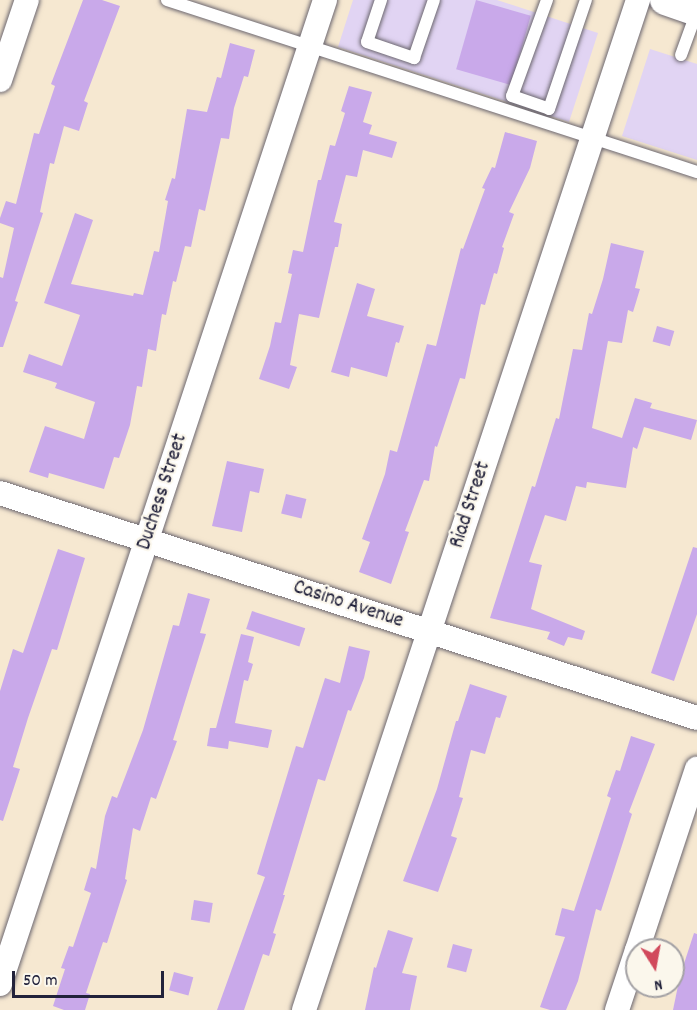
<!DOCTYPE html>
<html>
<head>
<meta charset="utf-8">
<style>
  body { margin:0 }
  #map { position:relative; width:697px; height:1010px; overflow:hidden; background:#f6e8d1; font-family:Dekko,sans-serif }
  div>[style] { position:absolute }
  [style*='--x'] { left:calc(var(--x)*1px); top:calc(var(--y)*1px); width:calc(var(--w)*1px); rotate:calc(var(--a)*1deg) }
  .built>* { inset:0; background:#e1d4f3 }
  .building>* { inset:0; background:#c9a9ea; transform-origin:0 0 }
  .roads { filter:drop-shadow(0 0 2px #6c6770) drop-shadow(0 0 2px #6c6770) }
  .service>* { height:12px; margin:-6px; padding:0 6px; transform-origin:6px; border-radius:6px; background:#fff }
  .minor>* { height:24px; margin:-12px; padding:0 12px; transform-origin:12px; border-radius:12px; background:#fff }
  .tertiary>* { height:30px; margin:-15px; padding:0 15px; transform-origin:15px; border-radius:15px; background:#fff }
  span { translate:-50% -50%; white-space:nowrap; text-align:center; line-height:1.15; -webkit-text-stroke:4.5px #fbf7ec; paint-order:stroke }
  .street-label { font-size:21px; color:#22223b }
  .north { position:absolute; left:625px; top:938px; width:60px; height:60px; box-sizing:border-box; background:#fbf7ec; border:2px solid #a4a2a5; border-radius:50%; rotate:169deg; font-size:16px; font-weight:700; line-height:24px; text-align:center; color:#22223b }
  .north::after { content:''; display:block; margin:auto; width:21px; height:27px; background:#d1495b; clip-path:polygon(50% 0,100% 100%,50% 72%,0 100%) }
  .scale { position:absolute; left:12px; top:971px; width:152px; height:27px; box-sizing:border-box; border:3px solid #22223b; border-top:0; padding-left:8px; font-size:18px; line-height:21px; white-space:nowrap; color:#22223b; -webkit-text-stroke:4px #fbf7ec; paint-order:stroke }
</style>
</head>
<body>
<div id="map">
  <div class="built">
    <i style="clip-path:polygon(353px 0,497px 0,598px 33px,569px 122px,338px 47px)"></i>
    <i style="clip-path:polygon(650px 49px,697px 64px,697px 160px,622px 136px)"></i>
  </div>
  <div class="building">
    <i style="clip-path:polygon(83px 0,102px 0,120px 6px,84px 101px,88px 103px,79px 131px,64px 126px,54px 164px,50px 163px,40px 212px,43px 213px,15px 301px,18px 302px,3px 347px,0 347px,0 277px,3px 278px,14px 228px,0 223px,0 218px,6px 201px,16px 204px,34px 133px,39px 134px,55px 86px,51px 84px)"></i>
    <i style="left:476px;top:0;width:57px;height:72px;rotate:16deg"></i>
    <i style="clip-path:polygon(230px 43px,255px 50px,248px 77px,244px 76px,234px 108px,229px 139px,221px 138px,205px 211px,199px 209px,191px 247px,185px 246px,176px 282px,173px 281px,166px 315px,162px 314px,156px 351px,148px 349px,142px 387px,137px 386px,130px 425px,119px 458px,114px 457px,104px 489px,49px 473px,48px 478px,29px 472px,45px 426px,84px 439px,95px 402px,55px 388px,57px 383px,23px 372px,29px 354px,62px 366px,80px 315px,44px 303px,75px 213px,93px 220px,71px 284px,133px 296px,134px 293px,143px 295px,154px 251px,159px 252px,168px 201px,165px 200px,172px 178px,175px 179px,187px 109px,207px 112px,217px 77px,221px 78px)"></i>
    <i style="clip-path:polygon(349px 86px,372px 92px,363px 122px,372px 125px,369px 134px,397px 142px,392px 158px,363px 150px,357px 177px,346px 175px,334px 222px,342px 224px,338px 247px,335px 247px,319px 318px,299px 314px,290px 365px,297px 367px,289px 389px,259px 379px,270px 346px,275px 322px,281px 323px,292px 274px,288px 273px,293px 250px,303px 252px,318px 180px,321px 180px,330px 145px,335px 146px,345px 113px,341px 111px)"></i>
    <i style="clip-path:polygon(505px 132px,537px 141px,530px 168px,509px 212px,514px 214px,502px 247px,504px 248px,497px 274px,494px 273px,485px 305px,481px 304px,465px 379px,460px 378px,437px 447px,435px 446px,429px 481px,424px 480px,405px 531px,409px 532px,391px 584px,359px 572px,370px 542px,362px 539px,385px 474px,390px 450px,397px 452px,427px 344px,436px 346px,461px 248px,463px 249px,485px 189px,482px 188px,492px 167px,495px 168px)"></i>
    <i style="clip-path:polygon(611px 243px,644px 251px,635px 288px,640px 289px,633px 312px,628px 310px,622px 343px,608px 341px,592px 428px,622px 438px,635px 398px,652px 403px,650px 408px,697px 420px,691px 440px,644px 427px,637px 449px,633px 447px,626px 488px,587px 482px,586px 488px,576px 486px,566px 521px,545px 515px,529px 562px,542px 565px,531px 609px,585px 631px,582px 640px,568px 637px,564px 646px,547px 639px,550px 632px,490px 618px,532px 486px,535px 487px,556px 418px,559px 419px,573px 349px,582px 350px,589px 313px,592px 314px,603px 279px)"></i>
    <i style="clip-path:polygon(357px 283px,375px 289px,367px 316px,404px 326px,399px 343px,396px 342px,387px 377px,351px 367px,349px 377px,331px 372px)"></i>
    <i style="left:657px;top:326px;width:18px;height:16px;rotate:16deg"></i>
    <i style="clip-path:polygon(227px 461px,264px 469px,259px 493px,250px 491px,242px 532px,212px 526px)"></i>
    <i style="left:286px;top:494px;width:21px;height:20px;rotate:14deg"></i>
    <i style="clip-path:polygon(693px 547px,697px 548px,697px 614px,674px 681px,651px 673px)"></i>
    <i style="clip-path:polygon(58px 549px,85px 558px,57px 650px,52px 649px,28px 718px,13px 767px,20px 769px,3px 821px,0 820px,0 691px,13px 649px,23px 653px)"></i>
    <i style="clip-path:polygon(188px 593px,210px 599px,200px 633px,206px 634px,173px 740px,177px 741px,156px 799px,151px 797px,140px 831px,133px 828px,125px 879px,127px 880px,107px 943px,103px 942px,86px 993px,90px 994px,85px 1010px,64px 1010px,53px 1006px,65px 969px,61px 968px,69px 946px,73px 947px,91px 893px,84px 890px,91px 867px,96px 869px,105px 816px,112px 796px,117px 798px,143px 730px,173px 625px,179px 626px)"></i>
    <i style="left:252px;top:611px;width:56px;height:19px;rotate:18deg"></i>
    <i style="clip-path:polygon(241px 634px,254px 637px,248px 662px,253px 664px,248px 681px,244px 680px,235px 723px,272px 730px,268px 748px,229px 741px,228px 749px,207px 746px,210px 728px,216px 728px)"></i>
    <i style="clip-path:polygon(349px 646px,370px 651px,364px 678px,351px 711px,348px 710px,325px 781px,318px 779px,283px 895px,285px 895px,273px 933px,276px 934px,269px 956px,263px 954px,244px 1010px,217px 1010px,265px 877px,257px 874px,296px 746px,303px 748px,325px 678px,340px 683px)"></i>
    <i style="clip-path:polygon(470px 684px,507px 696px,500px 718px,496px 717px,485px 754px,471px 750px,459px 797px,463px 798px,451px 836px,457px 838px,438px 892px,403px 881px,437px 789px,456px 721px,458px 721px)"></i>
    <i style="clip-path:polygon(631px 736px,655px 744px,629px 812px,632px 814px,601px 911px,596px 909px,578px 981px,566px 1010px,550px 1010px,540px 1007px,565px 937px,555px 935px,562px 908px,574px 911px,611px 798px,607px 796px,616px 770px,620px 771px)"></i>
    <i style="left:194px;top:900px;width:19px;height:20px;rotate:9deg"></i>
    <i style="clip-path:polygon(388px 930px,413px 938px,402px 973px,417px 976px,410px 1010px,365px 1010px,374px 967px,376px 968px)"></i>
    <i style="clip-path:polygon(694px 933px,697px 934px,697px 1010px,673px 1010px,680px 976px)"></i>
    <i style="left:453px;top:944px;width:20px;height:24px;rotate:15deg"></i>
    <i style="left:174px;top:972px;width:20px;height:19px;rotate:15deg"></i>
  </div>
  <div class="roads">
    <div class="service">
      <i style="--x:167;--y:0;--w:557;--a:17.98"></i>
      <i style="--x:381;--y:0;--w:44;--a:108.4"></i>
      <i style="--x:367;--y:42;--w:50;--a:18.8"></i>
      <i style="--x:414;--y:58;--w:61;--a:-71"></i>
      <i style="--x:547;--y:0;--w:102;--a:110"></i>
      <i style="--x:512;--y:96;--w:39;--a:19"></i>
      <i style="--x:549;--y:109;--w:115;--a:-71.3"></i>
      <i style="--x:681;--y:55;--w:47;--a:-70"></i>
    </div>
    <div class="minor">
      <i style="--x:0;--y:80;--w:84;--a:-71.4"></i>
      <i style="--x:0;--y:493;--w:732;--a:17.89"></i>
      <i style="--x:637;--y:950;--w:191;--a:-71.7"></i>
      <i style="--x:0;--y:984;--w:1036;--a:-71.72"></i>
      <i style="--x:304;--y:1010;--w:1064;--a:-71.7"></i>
      <i style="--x:617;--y:1010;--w:63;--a:-71.6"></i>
    </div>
    <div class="tertiary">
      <i style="--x:665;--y:0;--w:34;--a:19"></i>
    </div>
  </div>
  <div class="street-label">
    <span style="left:163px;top:492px;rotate:-72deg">Duchess Street</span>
    <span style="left:471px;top:505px;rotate:-72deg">Riad Street</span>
    <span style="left:348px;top:605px;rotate:18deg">Casino Avenue</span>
  </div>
  <div class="north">N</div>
  <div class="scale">50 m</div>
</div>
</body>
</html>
